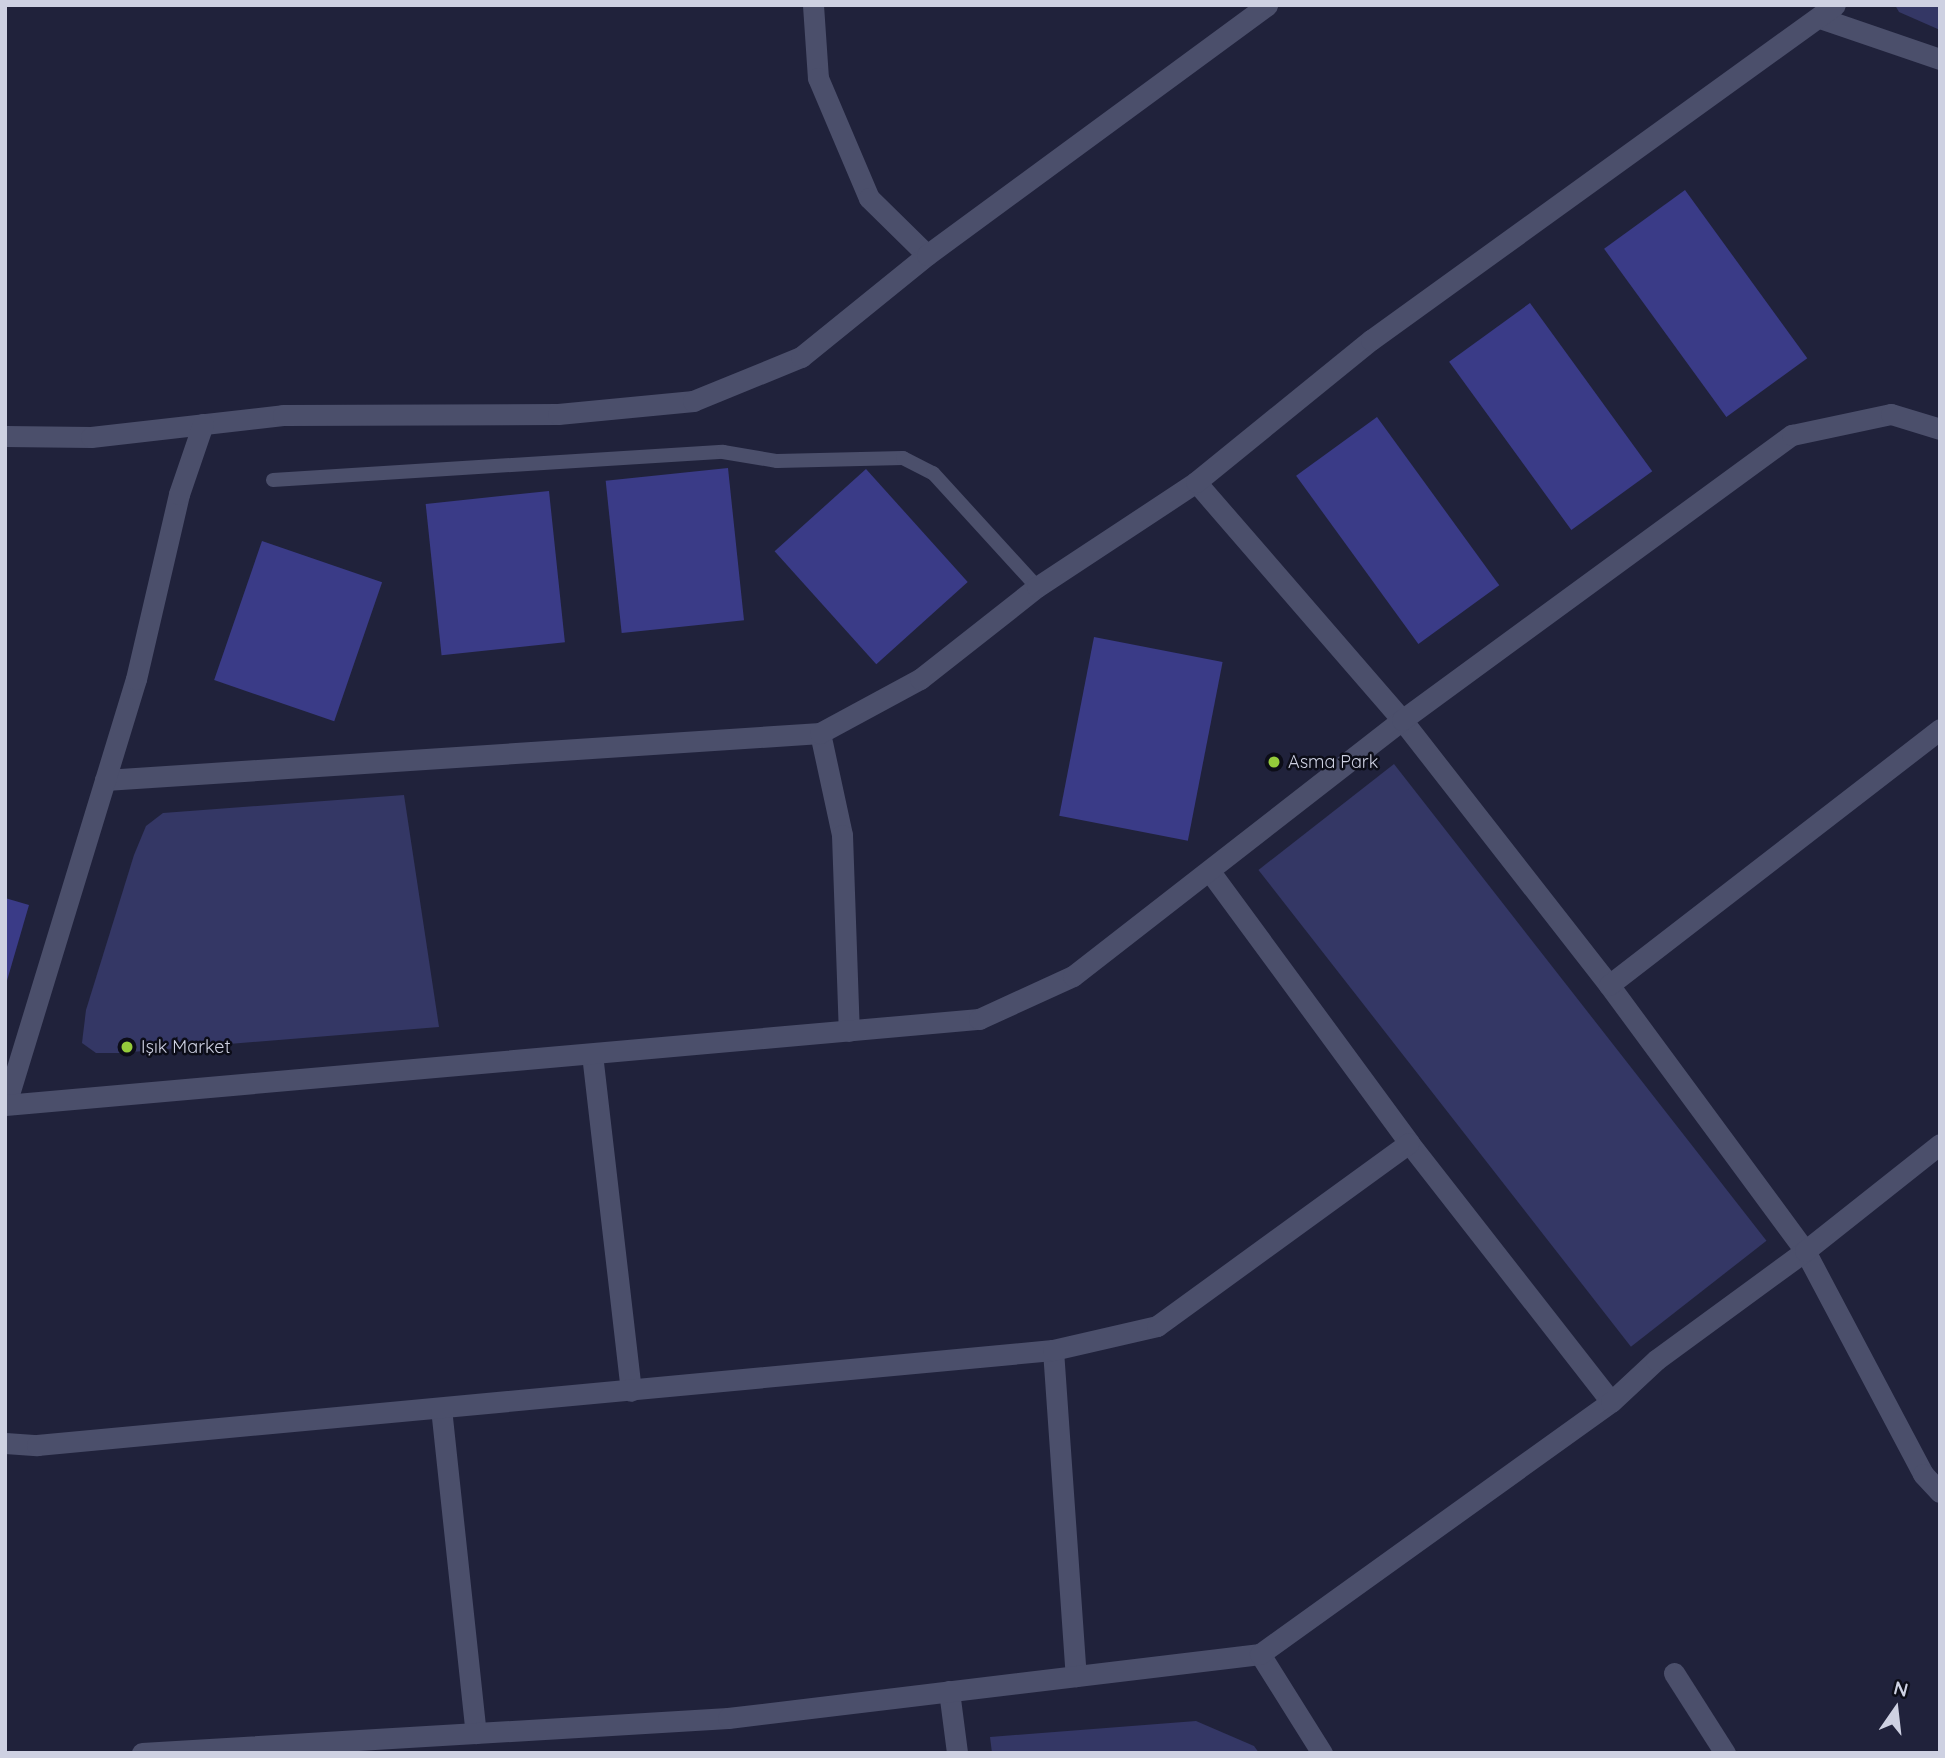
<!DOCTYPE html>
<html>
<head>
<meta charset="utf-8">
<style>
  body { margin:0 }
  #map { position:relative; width:1945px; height:1758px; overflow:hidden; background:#20223b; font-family:Quicksand,sans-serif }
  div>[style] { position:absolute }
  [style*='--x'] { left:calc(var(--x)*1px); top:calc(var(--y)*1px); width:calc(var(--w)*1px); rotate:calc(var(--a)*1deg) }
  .green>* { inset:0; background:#343765; transform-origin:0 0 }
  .building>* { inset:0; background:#3a3b87; transform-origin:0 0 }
  .lane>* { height:14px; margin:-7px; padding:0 7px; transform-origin:7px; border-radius:7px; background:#4b4f6b }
  .street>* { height:21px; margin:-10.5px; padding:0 10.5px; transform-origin:10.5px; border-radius:10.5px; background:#4b4f6b }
  .secondary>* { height:21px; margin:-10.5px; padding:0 10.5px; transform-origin:10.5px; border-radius:10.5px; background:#4b4f6b }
  .dots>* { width:19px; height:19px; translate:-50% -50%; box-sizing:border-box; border:4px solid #0c0d18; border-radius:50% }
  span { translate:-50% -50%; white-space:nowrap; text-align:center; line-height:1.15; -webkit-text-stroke:5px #0c0d18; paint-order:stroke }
  .poi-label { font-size:18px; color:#ced1e2 }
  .left { translate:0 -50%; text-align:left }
  .frame { position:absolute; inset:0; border:7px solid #ced1e2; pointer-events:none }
  .north { position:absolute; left:1861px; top:1674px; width:70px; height:70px; -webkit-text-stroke:5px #0c0d18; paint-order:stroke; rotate:14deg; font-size:19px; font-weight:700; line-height:28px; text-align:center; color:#ced1e2 }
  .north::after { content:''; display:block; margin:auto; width:24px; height:32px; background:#ced1e2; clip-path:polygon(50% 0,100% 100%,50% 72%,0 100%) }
</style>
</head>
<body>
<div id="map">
  <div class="green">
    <i style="clip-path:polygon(1895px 5px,1940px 5px,1940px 30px,1899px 12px)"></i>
    <i style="left:1394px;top:764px;width:605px;height:172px;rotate:52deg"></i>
    <i style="clip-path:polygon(404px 795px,439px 1027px,119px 1053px,96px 1053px,82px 1043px,86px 1010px,134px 855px,146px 826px,163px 813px)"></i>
    <i style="clip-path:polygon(1196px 1721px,1254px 1746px,1259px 1753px,992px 1753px,990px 1737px)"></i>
  </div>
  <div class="building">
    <i style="left:1685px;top:190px;width:208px;height:100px;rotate:54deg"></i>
    <i style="left:1530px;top:303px;width:208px;height:100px;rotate:54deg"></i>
    <i style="left:1377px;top:417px;width:208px;height:100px;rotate:54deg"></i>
    <i style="left:728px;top:468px;width:153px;height:123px;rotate:84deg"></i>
    <i style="left:866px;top:469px;width:152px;height:123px;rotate:48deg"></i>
    <i style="left:549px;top:491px;width:152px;height:124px;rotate:84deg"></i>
    <i style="left:262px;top:541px;width:127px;height:147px;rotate:19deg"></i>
    <i style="left:1094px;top:637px;width:131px;height:182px;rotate:11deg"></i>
    <i style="clip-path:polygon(5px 898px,29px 905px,6px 984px,5px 984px)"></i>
  </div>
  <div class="lane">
    <i style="--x:273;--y:480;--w:451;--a:-3.6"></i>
    <i style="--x:723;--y:452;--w:55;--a:9.5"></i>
    <i style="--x:777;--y:461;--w:126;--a:-1.4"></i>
    <i style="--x:903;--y:458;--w:34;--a:27"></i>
    <i style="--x:933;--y:473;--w:154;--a:47.6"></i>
  </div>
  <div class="street">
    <i style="--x:813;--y:5;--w:73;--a:86.1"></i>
    <i style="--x:818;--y:78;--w:130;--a:67"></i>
    <i style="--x:869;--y:198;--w:81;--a:44.5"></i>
    <i style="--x:1820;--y:18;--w:127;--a:18.9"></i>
    <i style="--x:5;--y:436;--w:86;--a:0.7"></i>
    <i style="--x:91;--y:437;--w:193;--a:-6.5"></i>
    <i style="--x:283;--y:415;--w:275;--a:-0.2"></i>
    <i style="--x:558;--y:414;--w:136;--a:-5.5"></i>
    <i style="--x:693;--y:401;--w:117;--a:-22.2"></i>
    <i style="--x:801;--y:357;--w:162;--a:-39"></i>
    <i style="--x:927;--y:255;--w:422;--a:-36.3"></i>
    <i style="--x:1196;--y:482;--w:315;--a:49.1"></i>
    <i style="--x:1402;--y:720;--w:336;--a:52"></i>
    <i style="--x:1609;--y:985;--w:330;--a:53.6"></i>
    <i style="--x:1805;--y:1251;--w:252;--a:62.1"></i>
    <i style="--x:1923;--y:1474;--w:25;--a:47"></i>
    <i style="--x:820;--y:733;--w:104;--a:77.8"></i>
    <i style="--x:842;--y:835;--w:196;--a:88"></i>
    <i style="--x:105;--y:780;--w:717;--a:-3.76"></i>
    <i style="--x:820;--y:733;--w:114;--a:-28.4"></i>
    <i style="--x:920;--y:679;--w:149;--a:-38.2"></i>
    <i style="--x:1037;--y:587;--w:191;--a:-33.4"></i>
    <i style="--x:1196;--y:482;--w:225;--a:-39.1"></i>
    <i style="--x:1371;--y:340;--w:572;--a:-35.83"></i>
    <i style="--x:1211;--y:873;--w:335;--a:53.7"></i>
    <i style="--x:1409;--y:1143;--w:328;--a:52"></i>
    <i style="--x:1609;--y:985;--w:418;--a:-37.7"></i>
    <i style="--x:592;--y:1054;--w:339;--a:83.4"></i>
    <i style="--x:6;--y:1104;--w:444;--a:-73"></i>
    <i style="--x:136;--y:679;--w:190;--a:-76.9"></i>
    <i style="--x:179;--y:494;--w:74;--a:-71.1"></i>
    <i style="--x:1053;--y:1350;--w:327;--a:86"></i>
    <i style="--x:441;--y:1408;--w:327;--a:83.9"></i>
    <i style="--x:5;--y:1443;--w:32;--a:4"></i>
    <i style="--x:37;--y:1445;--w:1020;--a:-5.34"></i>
    <i style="--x:1053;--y:1350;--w:107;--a:-13"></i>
    <i style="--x:1157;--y:1326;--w:311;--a:-36"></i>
    <i style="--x:1674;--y:1673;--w:95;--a:57.5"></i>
    <i style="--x:949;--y:1691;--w:63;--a:82.6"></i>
    <i style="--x:142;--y:1753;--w:587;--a:-3.42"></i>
    <i style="--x:728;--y:1718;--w:536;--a:-6.86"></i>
    <i style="--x:1322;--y:1753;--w:117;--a:-122.1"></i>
    <i style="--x:1260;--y:1654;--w:432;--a:-35.7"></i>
    <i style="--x:1611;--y:1402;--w:62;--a:-43"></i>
    <i style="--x:1656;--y:1360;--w:185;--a:-36.2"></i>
    <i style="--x:1805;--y:1251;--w:172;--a:-38.4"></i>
  </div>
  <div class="secondary">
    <i style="--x:5;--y:1105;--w:978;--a:-5.05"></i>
    <i style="--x:979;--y:1019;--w:103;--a:-24.6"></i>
    <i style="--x:1073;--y:976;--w:417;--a:-37.9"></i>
    <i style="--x:1402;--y:720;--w:483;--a:-36.2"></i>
    <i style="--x:1792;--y:435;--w:101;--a:-12"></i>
    <i style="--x:1891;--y:414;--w:51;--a:17"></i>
  </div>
  <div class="dots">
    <i style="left:1274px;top:762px;background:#95cc3b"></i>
    <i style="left:127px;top:1047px;background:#95cc3b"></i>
  </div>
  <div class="poi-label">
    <span class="left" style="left:1288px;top:762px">Asma Park</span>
    <span class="left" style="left:141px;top:1047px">Işık Market</span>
  </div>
  <div class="frame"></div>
  <div class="north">N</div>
</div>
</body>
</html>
